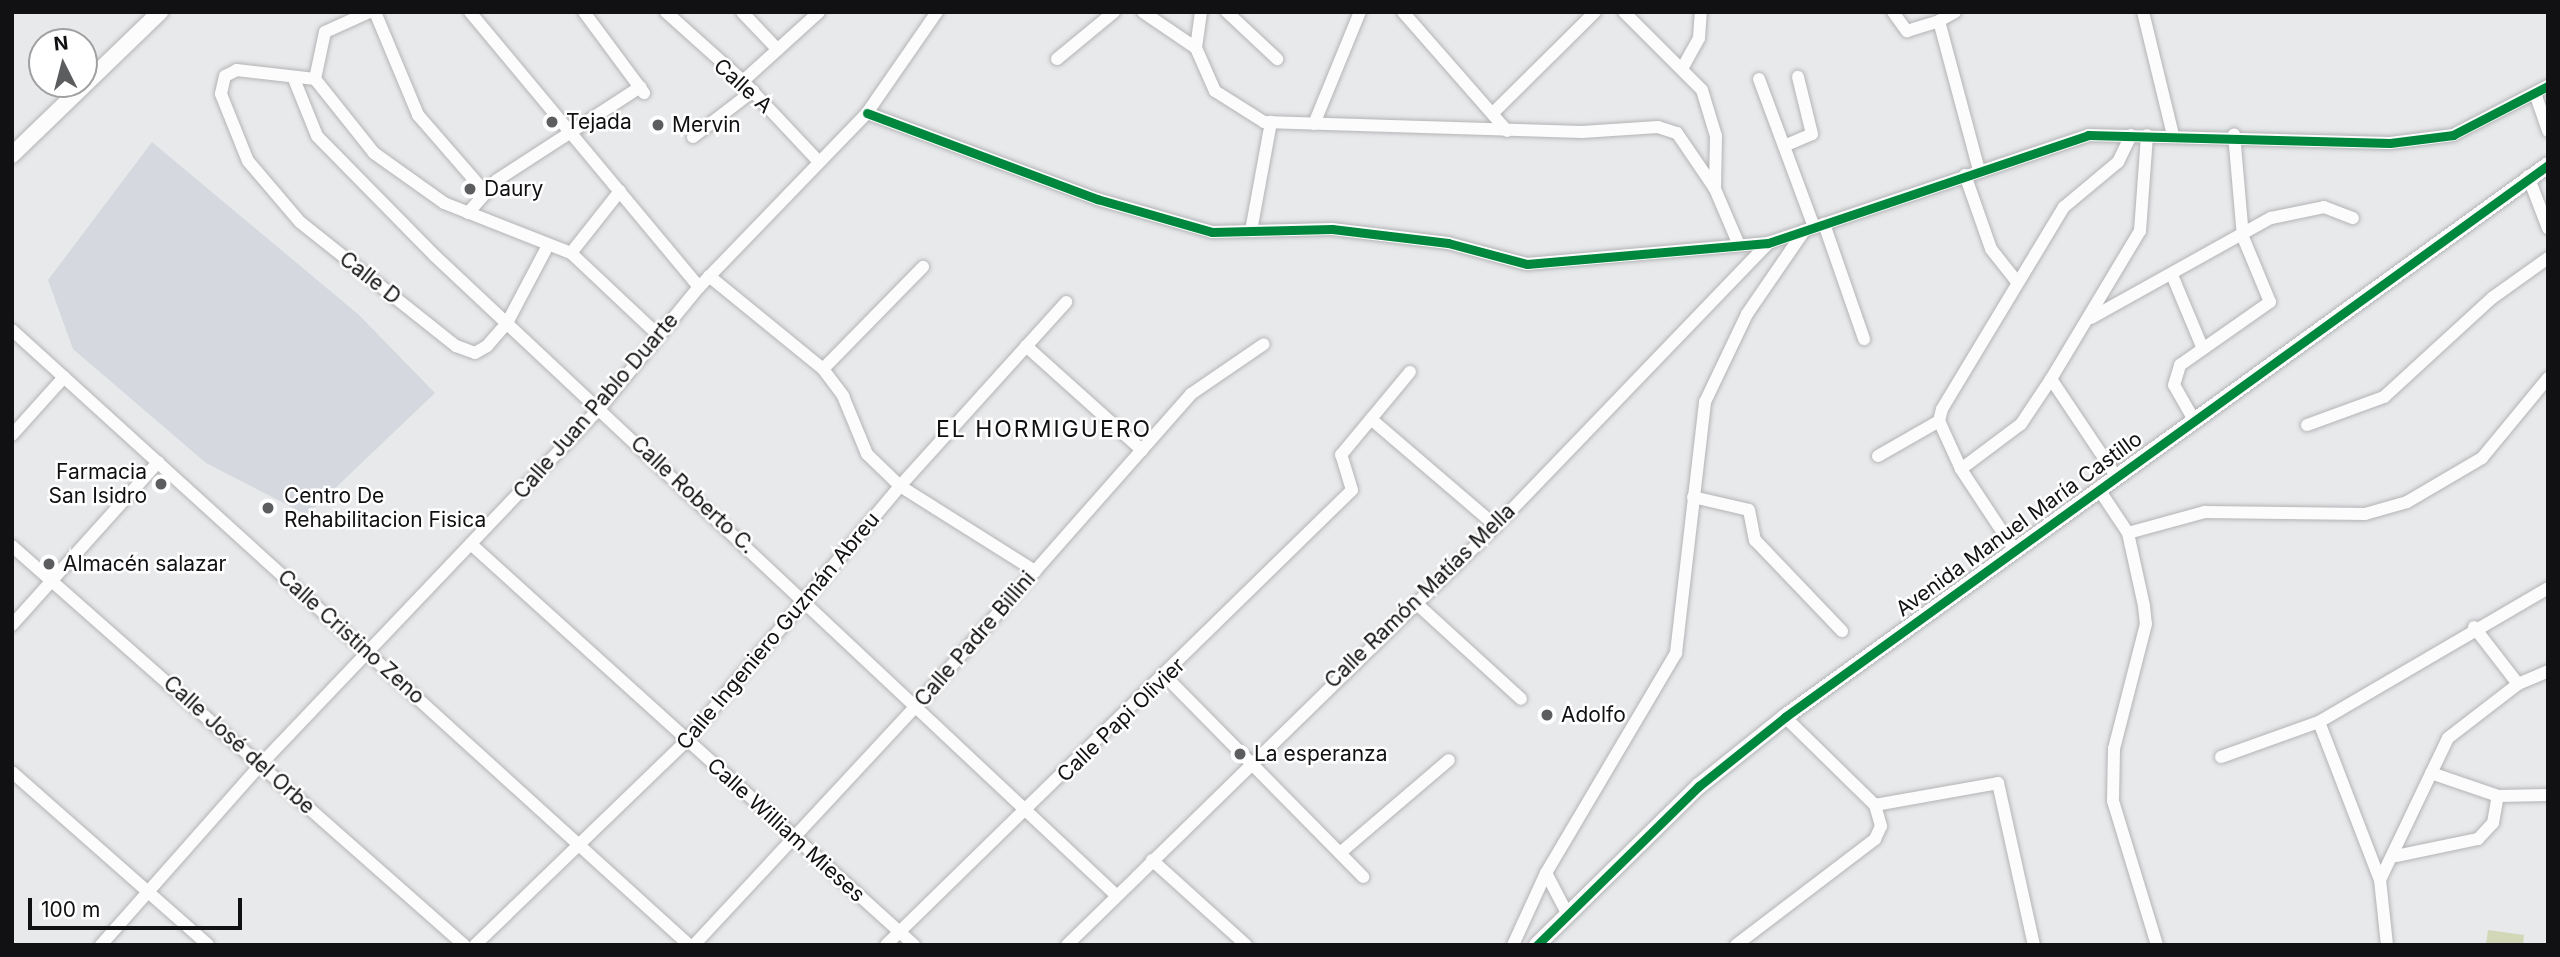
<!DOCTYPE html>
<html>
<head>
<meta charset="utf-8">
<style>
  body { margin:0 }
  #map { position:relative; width:2560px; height:957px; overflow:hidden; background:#e8e9eb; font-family:Inter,sans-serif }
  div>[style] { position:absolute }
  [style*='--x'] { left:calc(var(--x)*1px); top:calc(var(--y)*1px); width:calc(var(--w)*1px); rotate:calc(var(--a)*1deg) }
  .built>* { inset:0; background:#d5d8df }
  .green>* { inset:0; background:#d2d7b7 }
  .roads { filter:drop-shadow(0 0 2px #b4b4b6) drop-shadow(0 0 2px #b4b4b6) }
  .minor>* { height:12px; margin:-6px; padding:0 6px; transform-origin:6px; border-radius:6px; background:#fcfcfc }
  .tertiary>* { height:16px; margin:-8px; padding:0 8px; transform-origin:8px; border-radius:8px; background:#fcfcfc }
  .cycleway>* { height:9px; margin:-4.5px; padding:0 4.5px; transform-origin:4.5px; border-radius:4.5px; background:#00873e }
  .dots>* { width:19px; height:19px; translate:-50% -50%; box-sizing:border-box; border:4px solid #fff; border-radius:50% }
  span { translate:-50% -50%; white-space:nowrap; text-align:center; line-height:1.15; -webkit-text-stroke:5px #fff; paint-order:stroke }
  .street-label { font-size:21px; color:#111113 }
  .poi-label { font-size:21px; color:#111113 }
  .left { translate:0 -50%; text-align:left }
  .right { translate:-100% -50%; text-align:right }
  .neighbourhood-label { font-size:23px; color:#111113; letter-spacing:2px }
  .frame { position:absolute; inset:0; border:14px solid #111113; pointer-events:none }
  .north { position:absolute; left:28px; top:28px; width:70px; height:70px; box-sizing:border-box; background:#fff; border:2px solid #a0a0a1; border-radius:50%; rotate:354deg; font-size:19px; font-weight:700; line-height:28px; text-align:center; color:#111113 }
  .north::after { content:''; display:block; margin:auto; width:24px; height:32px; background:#5c5d5f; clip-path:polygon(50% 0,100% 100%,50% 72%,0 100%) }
  .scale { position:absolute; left:28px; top:898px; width:214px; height:32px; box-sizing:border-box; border:4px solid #111113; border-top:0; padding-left:9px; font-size:21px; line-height:24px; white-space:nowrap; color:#111113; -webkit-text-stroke:5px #fff; paint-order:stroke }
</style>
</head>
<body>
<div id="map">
  <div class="built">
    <i style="clip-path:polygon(152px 142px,359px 315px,435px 393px,307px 515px,206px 463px,73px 349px,48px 280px)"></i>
  </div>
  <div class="green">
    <i style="clip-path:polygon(2488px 930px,2524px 935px,2523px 945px,2486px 945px)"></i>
  </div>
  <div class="roads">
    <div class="minor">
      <i style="--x:375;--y:12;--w:112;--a:67.3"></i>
      <i style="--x:418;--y:115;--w:101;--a:49"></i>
      <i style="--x:470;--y:12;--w:358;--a:50.2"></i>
      <i style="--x:584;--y:12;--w:101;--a:53.5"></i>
      <i style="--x:666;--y:12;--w:103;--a:41.9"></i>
      <i style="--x:743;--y:81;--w:111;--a:46.8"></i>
      <i style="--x:742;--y:12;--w:52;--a:46.5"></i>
      <i style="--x:1143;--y:12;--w:64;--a:34.2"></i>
      <i style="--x:1201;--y:12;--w:36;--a:98"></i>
      <i style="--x:1196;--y:48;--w:47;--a:66.2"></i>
      <i style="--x:1215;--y:91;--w:58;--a:32.3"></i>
      <i style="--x:1264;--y:122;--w:318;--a:1.8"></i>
      <i style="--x:1582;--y:132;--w:76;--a:-3.8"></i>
      <i style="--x:1658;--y:127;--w:20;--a:18"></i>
      <i style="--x:1677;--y:133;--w:68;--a:55.8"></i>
      <i style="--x:1715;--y:189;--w:61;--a:66.8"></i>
      <i style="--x:1227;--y:12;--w:69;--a:43.2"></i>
      <i style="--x:1403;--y:12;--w:158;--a:48.8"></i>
      <i style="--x:1624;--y:12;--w:110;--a:45"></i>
      <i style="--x:1702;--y:90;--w:48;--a:73.1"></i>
      <i style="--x:1716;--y:136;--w:53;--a:91.1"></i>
      <i style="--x:1893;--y:12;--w:24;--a:54"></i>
      <i style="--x:1907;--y:31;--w:34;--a:-17"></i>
      <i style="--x:1955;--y:12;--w:18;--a:151"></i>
      <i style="--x:1939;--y:21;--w:154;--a:75"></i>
      <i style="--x:2143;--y:12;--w:127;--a:76.3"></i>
      <i style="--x:1057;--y:59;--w:74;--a:-39.5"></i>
      <i style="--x:1683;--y:67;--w:33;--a:-61"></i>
      <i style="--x:1699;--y:38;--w:26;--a:-86"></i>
      <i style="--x:294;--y:79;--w:61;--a:68"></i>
      <i style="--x:317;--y:136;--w:168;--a:45.5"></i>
      <i style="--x:435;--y:256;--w:934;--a:43.18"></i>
      <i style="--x:315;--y:79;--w:79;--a:-173.4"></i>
      <i style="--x:237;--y:70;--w:13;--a:153"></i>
      <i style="--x:225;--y:76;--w:18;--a:103"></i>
      <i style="--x:221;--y:94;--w:72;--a:68.1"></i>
      <i style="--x:248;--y:161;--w:80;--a:49.6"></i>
      <i style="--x:300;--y:222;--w:199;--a:38.5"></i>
      <i style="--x:456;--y:346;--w:20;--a:20"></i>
      <i style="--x:475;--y:353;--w:14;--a:-30"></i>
      <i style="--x:487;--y:346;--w:30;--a:-49"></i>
      <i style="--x:507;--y:323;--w:86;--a:-62.2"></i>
      <i style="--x:315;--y:79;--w:95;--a:51.4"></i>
      <i style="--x:374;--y:153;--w:86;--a:35.5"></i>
      <i style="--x:444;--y:203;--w:136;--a:21.5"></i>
      <i style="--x:571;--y:253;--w:121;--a:43.3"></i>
      <i style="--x:315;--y:79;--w:48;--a:-78"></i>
      <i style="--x:325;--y:32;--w:48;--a:-24.4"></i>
      <i style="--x:1759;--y:79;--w:158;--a:69.6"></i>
      <i style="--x:743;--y:81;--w:103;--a:-42.2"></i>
      <i style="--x:2536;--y:96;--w:37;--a:71"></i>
      <i style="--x:1495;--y:111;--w:141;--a:-44.7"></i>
      <i style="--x:867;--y:113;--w:246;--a:20.5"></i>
      <i style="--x:1097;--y:199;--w:120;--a:16"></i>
      <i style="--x:1212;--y:232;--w:120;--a:-1.4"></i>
      <i style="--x:1332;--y:229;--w:117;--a:6.9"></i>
      <i style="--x:1448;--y:243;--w:82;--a:14.9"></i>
      <i style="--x:1527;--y:264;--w:242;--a:-5"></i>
      <i style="--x:1768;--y:243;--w:338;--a:-18.6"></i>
      <i style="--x:2088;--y:135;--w:302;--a:1.5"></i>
      <i style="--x:2390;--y:143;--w:64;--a:-7.2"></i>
      <i style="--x:2453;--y:135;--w:107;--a:-27.3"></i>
      <i style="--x:1314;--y:124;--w:121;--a:-67.7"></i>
      <i style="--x:693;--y:137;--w:76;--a:-37.5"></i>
      <i style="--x:1784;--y:146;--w:30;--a:-23"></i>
      <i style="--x:1812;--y:134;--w:59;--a:-103.8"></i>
      <i style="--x:1965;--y:175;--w:78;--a:70.6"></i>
      <i style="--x:1991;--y:249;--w:43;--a:51.5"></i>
      <i style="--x:2528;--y:176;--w:56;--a:69"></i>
      <i style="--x:468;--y:213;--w:44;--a:-48.7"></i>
      <i style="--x:497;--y:180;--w:171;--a:-33"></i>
      <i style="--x:1824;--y:224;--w:122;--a:70.8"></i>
      <i style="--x:1251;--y:231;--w:111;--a:-79.6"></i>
      <i style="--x:571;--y:253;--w:79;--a:-51.7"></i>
      <i style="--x:2172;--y:275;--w:80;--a:67.3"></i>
      <i style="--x:709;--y:276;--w:147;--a:39.2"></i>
      <i style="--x:823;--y:369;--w:34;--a:53"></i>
      <i style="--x:843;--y:396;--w:63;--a:67.5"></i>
      <i style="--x:867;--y:454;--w:46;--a:44.1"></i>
      <i style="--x:900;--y:486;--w:160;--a:32.2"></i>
      <i style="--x:2091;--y:318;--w:206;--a:-29.1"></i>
      <i style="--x:2271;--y:218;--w:54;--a:-11.7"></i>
      <i style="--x:2324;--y:207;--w:31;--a:21"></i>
      <i style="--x:12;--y:330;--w:915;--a:42.25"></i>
      <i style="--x:1026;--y:346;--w:156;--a:41.9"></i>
      <i style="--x:823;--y:369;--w:143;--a:-45.6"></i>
      <i style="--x:1371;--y:419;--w:165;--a:40.6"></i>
      <i style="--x:2194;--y:420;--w:40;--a:-119.7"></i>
      <i style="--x:2174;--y:385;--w:21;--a:-73"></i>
      <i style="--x:2180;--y:365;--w:110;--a:-35"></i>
      <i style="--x:2270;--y:302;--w:70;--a:-112.6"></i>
      <i style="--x:2243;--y:237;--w:103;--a:-95"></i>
      <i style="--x:2307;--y:425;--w:82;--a:-20"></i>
      <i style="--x:2384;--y:397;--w:147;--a:-42.5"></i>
      <i style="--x:2492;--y:298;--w:69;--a:-35.5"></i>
      <i style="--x:12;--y:435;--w:78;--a:-48.1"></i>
      <i style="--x:1878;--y:456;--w:70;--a:-29.8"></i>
      <i style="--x:1961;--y:469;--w:75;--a:-36.9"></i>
      <i style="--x:2021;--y:424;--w:54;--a:-56.3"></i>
      <i style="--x:2116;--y:476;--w:117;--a:-123.8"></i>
      <i style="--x:2051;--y:379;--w:173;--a:-59"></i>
      <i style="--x:2140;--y:231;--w:96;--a:-85.8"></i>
      <i style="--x:2098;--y:488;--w:54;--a:56.3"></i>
      <i style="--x:2128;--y:533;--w:75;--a:77.6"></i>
      <i style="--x:2144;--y:606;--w:18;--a:84"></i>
      <i style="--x:2146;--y:624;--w:129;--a:104.4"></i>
      <i style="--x:2114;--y:749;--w:52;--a:91.1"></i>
      <i style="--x:2113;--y:801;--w:151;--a:73"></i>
      <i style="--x:1693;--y:497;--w:57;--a:13.1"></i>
      <i style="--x:1749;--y:510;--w:31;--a:79"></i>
      <i style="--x:1755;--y:540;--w:126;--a:46.3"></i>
      <i style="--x:2128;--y:533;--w:80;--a:-15.3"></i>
      <i style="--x:2205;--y:512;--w:160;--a:0.7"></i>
      <i style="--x:2365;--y:514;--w:44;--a:-15.9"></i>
      <i style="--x:2407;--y:502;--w:87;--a:-30.4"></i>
      <i style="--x:2482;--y:458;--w:104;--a:-50.5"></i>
      <i style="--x:472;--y:545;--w:596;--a:42.14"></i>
      <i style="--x:12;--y:546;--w:603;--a:41.44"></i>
      <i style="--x:2013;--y:548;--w:95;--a:-123.4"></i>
      <i style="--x:1961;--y:469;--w:53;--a:-114.6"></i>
      <i style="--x:1939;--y:421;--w:12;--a:-76"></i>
      <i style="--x:1942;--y:409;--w:236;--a:-58.9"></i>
      <i style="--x:2064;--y:207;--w:70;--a:-39.8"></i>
      <i style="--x:2118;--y:162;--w:30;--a:-64"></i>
      <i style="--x:1416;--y:603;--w:142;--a:42.4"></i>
      <i style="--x:12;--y:625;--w:219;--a:-48.1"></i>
      <i style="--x:2474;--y:627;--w:72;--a:52.3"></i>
      <i style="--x:1166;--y:677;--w:281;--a:45.4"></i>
      <i style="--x:1785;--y:717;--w:126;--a:44.4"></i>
      <i style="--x:1875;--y:805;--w:125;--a:-10.1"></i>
      <i style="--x:1998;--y:783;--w:166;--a:77.5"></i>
      <i style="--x:2319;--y:722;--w:169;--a:68.9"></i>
      <i style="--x:2221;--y:757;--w:104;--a:-19.7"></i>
      <i style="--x:2319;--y:722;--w:265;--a:-30.3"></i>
      <i style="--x:12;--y:772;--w:261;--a:41.4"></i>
      <i style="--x:2431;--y:773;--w:71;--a:18.9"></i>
      <i style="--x:2498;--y:796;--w:50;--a:-1.1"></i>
      <i style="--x:1340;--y:853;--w:143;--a:-40.5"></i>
      <i style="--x:2396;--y:856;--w:84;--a:-11.7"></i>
      <i style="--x:2478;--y:839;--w:22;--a:-47"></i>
      <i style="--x:2493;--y:823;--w:27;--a:-80"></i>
      <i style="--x:1152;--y:860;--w:127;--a:42.1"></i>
      <i style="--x:1567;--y:913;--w:45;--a:-117.7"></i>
      <i style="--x:1546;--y:873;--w:256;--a:-59.4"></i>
      <i style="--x:1676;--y:653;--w:253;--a:-83.4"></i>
      <i style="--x:1705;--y:402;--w:98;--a:-64.5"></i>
      <i style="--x:1747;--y:314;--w:101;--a:-55.5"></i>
      <i style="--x:101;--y:945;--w:240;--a:-48.5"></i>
      <i style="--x:260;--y:765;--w:492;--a:-46.4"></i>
      <i style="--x:599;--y:409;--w:158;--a:-50.7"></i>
      <i style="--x:699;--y:287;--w:242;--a:-46"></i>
      <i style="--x:867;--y:113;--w:123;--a:-55.3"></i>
      <i style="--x:475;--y:945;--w:295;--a:-44"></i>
      <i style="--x:687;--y:740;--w:331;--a:-50"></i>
      <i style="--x:900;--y:486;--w:248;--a:-47.9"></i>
      <i style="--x:694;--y:945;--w:326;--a:-47.1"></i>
      <i style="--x:916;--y:706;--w:416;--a:-48.6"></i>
      <i style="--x:1191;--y:394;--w:88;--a:-34.4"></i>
      <i style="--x:886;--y:945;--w:651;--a:-44.32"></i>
      <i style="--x:1352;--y:490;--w:37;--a:-107"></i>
      <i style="--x:1341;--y:455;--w:108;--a:-50.3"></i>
      <i style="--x:1067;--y:945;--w:600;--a:-44.32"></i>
      <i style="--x:1496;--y:526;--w:393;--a:-46.1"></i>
      <i style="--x:1513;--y:945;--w:79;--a:-65.4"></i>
      <i style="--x:1736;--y:945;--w:175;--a:-37.3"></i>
      <i style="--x:1875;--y:839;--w:14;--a:-65"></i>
      <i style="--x:1881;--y:826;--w:22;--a:-106"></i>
      <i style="--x:2387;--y:945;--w:65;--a:-96.1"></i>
      <i style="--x:2380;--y:880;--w:157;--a:-64.4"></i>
      <i style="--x:2448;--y:738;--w:88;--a:-37.6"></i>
      <i style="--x:2518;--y:684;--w:33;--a:-23"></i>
    </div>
    <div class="tertiary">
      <i style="--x:12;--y:155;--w:206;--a:-44"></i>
      <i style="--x:1537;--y:945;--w:227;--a:-44.5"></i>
      <i style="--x:1699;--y:786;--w:110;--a:-38.7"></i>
      <i style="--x:1785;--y:717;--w:942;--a:-35.88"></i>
    </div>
  </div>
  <div class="cycleway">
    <i style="--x:867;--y:113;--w:246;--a:20.5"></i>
    <i style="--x:1097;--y:199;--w:120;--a:16"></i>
    <i style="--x:1212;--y:232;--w:120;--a:-1.4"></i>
    <i style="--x:1332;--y:229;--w:117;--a:6.9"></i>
    <i style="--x:1448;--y:243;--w:82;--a:14.9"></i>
    <i style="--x:1527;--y:264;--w:242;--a:-5"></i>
    <i style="--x:1768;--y:243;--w:338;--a:-18.6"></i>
    <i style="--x:2088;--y:135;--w:302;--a:1.5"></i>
    <i style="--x:2390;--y:143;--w:64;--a:-7.2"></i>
    <i style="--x:2453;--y:135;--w:107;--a:-27.3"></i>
    <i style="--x:1537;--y:945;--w:227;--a:-44.5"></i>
    <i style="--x:1699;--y:786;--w:110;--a:-38.7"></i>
    <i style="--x:1785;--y:717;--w:942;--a:-35.88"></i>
  </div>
  <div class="dots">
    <i style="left:552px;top:122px;background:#5c5d5f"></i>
    <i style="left:658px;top:125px;background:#5c5d5f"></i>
    <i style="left:470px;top:189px;background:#5c5d5f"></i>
    <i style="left:161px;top:484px;background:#5c5d5f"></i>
    <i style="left:268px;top:508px;background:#5c5d5f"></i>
    <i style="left:49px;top:564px;background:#5c5d5f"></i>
    <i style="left:1547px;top:715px;background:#5c5d5f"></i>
    <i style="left:1240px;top:754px;background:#5c5d5f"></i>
  </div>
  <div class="street-label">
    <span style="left:743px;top:86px;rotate:42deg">Calle A</span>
    <span style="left:370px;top:278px;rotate:38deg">Calle D</span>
    <span style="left:596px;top:406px;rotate:-49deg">Calle Juan Pablo Duarte</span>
    <span style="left:693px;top:495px;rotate:43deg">Calle Roberto C.</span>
    <span style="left:2019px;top:524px;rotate:-36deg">Avenida Manuel María Castillo</span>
    <span style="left:1420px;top:596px;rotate:-44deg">Calle Ramón Matías Mella</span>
    <span style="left:778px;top:631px;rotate:-50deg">Calle Ingeniero Guzmán Abreu</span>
    <span style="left:351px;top:637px;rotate:42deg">Calle Cristino Zeno</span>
    <span style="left:975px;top:639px;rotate:-49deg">Calle Padre Billini</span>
    <span style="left:1121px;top:720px;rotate:-44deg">Calle Papi Olivier</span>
    <span style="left:239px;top:745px;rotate:42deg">Calle José del Orbe</span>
    <span style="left:786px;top:830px;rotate:42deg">Calle William Mieses</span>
  </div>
  <div class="poi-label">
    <span class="left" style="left:566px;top:122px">Tejada</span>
    <span class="left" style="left:672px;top:125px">Mervin</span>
    <span class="left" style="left:484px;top:189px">Daury</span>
    <span class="right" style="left:147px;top:484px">Farmacia<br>San Isidro</span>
    <span class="left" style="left:284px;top:508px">Centro De<br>Rehabilitacion Fisica</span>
    <span class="left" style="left:63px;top:564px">Almacén salazar</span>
    <span class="left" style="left:1561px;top:715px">Adolfo</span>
    <span class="left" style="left:1254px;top:754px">La esperanza</span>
  </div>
  <div class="neighbourhood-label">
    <span style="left:1044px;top:429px">EL HORMIGUERO</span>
  </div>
  <div class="frame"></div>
  <div class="north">N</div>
  <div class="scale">100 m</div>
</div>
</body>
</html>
